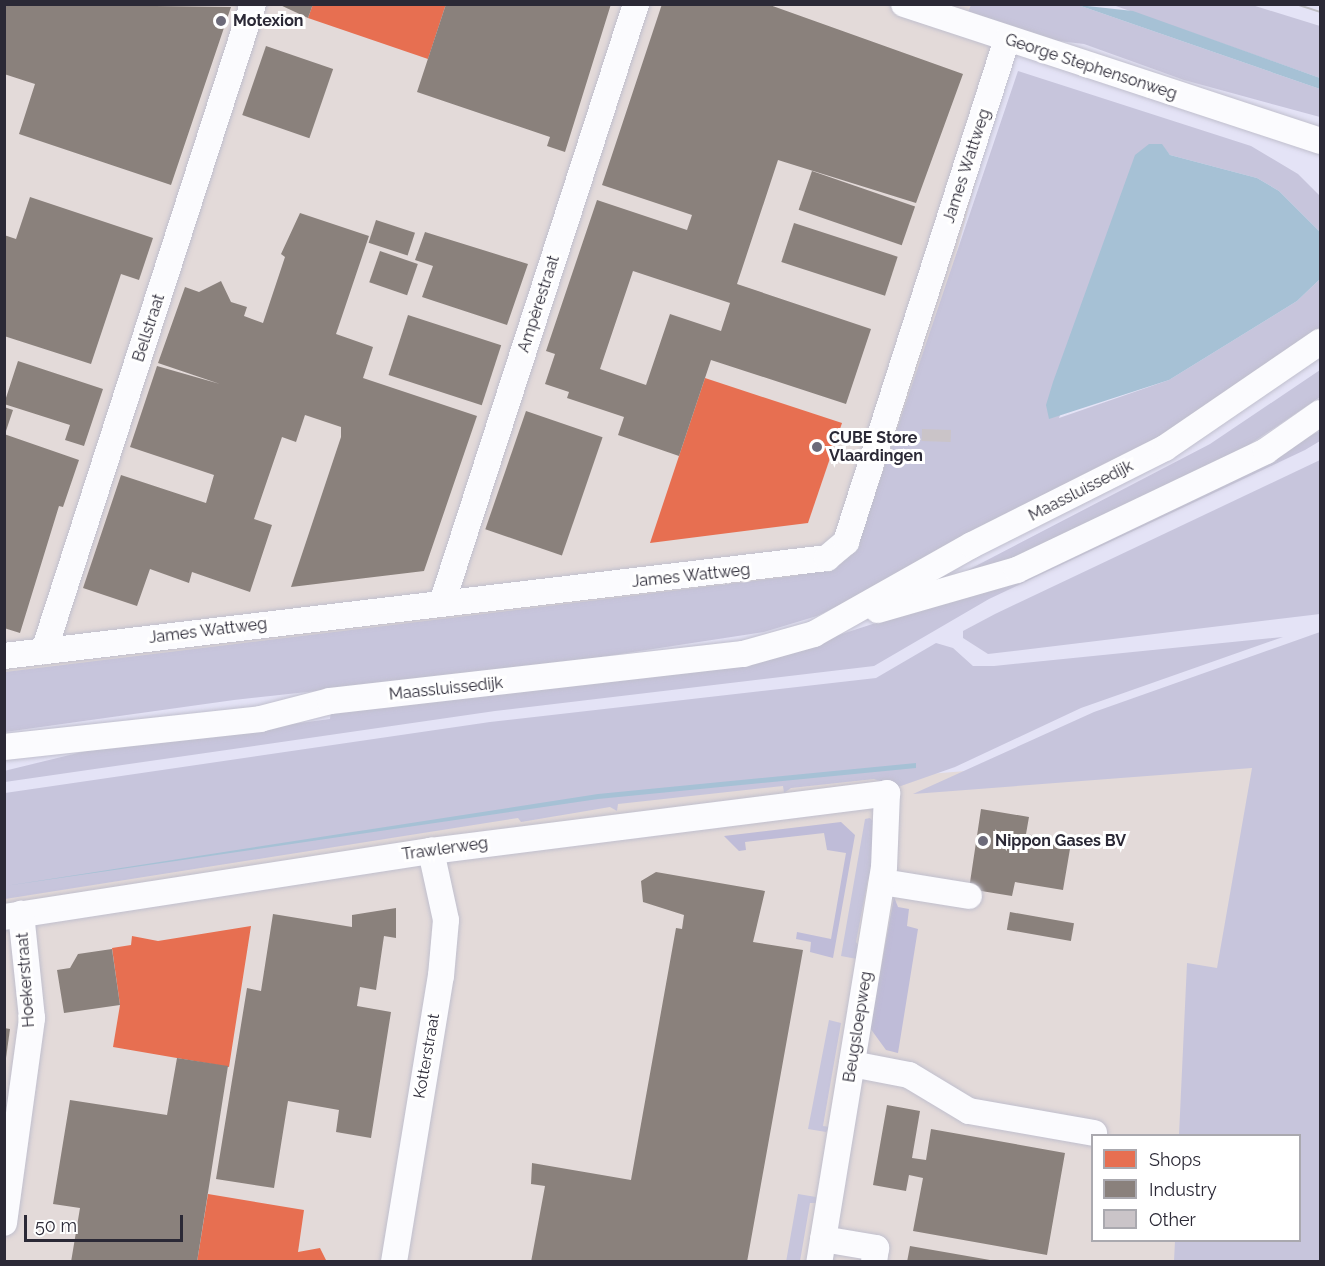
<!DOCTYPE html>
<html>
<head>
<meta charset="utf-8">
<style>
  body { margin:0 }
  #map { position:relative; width:1325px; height:1266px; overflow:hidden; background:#e4e3f6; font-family:Raleway,sans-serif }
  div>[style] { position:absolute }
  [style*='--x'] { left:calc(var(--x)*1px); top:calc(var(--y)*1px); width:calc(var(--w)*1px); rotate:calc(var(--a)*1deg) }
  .industrial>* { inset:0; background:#e3dad9 }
  .green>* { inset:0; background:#c7c5dc }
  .forest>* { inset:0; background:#bfbcd8 }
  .water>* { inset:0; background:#a6c1d5 }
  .shops>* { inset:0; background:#e76f51 }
  .industry>* { inset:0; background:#8a817c; transform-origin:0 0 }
  .building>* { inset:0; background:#cac4c8; transform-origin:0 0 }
  .roads { filter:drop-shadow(0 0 2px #c0bfcd) drop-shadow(0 0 2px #c0bfcd) }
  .minor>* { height:26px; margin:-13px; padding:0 13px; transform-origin:13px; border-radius:13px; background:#fbfbfe }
  .tram>* { height:1.5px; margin:-0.75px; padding:0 0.75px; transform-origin:0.75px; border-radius:0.75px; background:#bfbec4 }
  .dots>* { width:16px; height:16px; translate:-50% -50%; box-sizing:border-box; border:3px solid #fff; border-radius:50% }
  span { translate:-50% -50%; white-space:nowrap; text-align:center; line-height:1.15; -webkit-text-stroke:6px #fff; paint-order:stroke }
  .poi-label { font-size:16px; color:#2b2936; font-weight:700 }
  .left { translate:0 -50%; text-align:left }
  .street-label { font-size:16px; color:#2b2936 }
  .frame { position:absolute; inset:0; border:6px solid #2b2936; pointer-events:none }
  .legend { position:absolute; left:1091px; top:1134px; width:210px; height:108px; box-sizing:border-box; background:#fff; border:2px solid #aaa9af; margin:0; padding:8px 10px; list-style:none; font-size:18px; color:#2b2936 }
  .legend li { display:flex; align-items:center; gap:12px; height:30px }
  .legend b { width:30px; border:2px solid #aaa9af }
  .scale { position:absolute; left:24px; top:1215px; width:159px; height:27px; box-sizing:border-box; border:3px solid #2b2936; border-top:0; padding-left:8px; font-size:18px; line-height:21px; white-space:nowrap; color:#2b2936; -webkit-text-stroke:4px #fff; paint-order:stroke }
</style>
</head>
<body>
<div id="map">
  <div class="industrial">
    <i style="clip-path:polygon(4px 5px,1023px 5px,879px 542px,829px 583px,5px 681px)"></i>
    <i style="clip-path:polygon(evenodd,1320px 694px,1320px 1261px,5px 1262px,5px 883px,600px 800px,966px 771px,1320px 694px,1092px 1136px,1300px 1136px,1300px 1240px,1092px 1240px,1092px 1136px)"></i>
  </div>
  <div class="green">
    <i style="clip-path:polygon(971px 5px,1078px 5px,1320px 89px,1320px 117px,1184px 80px,1084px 44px,1050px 40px,968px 12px)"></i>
    <i style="clip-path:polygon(1113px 5px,1252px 5px,1320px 26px,1320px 78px)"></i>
    <i style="clip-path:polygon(1018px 71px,1251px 146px,1298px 174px,1320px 196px,1320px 232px,1279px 191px,1257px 178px,1170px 155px,1161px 144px,1059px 418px,1169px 380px,1297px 301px,1320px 279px,1320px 333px,1203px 415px,877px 587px,817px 616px,764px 632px,529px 668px,234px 700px,5px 732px,5px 672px,795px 576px,841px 564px,859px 542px)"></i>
    <i style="clip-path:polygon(1320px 370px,1320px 397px,1219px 465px,1024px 559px,945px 582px,1210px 444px)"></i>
    <i style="clip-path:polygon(1320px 431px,1320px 441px,1305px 450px,989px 599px,874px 666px,495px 711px,5px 782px,4px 771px,86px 751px,330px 719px,331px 710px,802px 647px,891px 618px,1208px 486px)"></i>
    <i style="clip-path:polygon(1320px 460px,1320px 614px,988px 654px,963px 638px,963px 631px,995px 614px)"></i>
    <i style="clip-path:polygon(1320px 632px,1320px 1261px,1174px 1261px,1175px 1241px,1300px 1240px,1300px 1136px,1179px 1135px,1187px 963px,1217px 968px,1252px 768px,913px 794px,1094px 712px)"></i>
    <i style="clip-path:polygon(1283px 637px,1081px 708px,955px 767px,898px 787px,874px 779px,791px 788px,784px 793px,783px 786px,618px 804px,617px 811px,610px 807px,521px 822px,518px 818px,5px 899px,5px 793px,490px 722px,876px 678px,936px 643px,953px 648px,973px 666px,994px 666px)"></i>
    <i style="clip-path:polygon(870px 818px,880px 829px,876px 872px,868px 879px,856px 942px,862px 951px,857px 959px,841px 956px,865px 819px)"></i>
    <i style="clip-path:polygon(829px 1020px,841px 1023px,823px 1126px,830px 1127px,826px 1132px,808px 1129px)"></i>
    <i style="clip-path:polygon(798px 1194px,816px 1197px,817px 1203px,810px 1203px,800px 1261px,786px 1262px)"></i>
  </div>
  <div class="forest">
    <i style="clip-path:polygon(841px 822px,855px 835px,833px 958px,810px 952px,811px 942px,796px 939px,797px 932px,831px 939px,846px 853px,827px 850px,824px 833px,745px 842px,746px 850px,739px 851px,724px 836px)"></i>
    <i style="clip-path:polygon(894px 897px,898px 907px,909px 909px,907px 926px,918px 929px,898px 1053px,886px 1050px,870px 1028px)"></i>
  </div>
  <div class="water">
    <i style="clip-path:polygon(1078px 5px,1133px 11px,1320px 78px,1320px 89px)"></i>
    <i style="clip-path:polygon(1149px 144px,1162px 144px,1170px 155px,1257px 178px,1279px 191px,1320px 232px,1320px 279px,1297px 301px,1169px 380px,1049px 419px,1046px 405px,1053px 382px,1135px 155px)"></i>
    <i style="clip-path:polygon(916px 763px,916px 768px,598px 799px,5px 886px,598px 794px)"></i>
  </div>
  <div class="shops">
    <i style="clip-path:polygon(313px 4px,446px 4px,428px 59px,308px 18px)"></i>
    <i style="clip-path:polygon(705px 378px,842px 423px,808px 523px,650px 543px)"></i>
    <i style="clip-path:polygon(251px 926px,229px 1067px,113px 1047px,120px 1005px,112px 948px,131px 945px,132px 936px,158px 941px)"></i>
    <i style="clip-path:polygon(208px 1194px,304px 1210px,298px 1252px,320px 1248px,327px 1262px,197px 1262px)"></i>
  </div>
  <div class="industry">
    <i style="clip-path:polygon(4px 4px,231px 7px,171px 185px,19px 134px,35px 84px,4px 74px)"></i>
    <i style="clip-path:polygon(278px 4px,313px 4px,308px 18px)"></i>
    <i style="clip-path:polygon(446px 4px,611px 4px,565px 152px,547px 146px,550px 137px,417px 92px)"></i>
    <i style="clip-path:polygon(evenodd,662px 4px,767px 4px,963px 74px,916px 203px,778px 160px,737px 284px,871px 329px,846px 404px,711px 360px,679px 456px,618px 435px,624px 417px,567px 398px,569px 392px,545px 384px,555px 354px,546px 351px,597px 200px,687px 230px,692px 215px,602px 185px,662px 4px,633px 271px,730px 303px,721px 331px,670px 314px,646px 385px,600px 369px,633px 271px)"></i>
    <i style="left:266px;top:46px;width:71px;height:73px;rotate:19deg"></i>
    <i style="left:812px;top:171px;width:109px;height:41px;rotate:19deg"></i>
    <i style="clip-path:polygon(30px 197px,153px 238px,139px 280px,121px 274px,91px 364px,4px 336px,4px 235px,16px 239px)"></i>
    <i style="clip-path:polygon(300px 213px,369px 236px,336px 334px,373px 347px,363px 378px,477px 416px,424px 571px,291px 587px,341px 437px,341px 427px,305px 415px,296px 442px,282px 437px,254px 519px,272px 525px,250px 592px,192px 572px,189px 583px,150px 569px,137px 606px,83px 588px,121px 475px,206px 503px,214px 475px,130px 447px,157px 366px,220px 384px,158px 363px,185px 287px,199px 292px,221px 281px,231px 302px,247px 307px,244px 316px,263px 323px,285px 257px,281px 254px)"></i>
    <i style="left:376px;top:220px;width:41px;height:24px;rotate:18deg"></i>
    <i style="left:794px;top:223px;width:109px;height:41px;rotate:18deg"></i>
    <i style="clip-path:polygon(425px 232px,528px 264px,507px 325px,422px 297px,433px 266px,415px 260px)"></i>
    <i style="left:380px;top:251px;width:40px;height:33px;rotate:19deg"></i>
    <i style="left:408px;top:315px;width:98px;height:63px;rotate:18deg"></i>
    <i style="clip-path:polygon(18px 361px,103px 389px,84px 446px,65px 440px,70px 425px,4px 404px)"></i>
    <i style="clip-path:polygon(4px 407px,13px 410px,5px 434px,4px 434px)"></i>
    <i style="left:526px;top:411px;width:81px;height:125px;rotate:19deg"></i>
    <i style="clip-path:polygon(4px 434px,79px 460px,63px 507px,59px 506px,20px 633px,4px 628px)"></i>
    <i style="clip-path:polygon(981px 809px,1029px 817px,1026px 834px,1071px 843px,1063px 890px,1015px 882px,1012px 896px,969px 889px)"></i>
    <i style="clip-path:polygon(656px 872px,765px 891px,753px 942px,803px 950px,747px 1262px,531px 1262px,545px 1186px,531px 1184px,532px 1163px,631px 1180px,676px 928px,682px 929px,684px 915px,643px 902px,641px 881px)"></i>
    <i style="clip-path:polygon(396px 908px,396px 938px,384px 936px,376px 990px,360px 987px,357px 1006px,391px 1012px,371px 1138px,336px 1132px,339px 1110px,288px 1101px,274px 1188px,216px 1179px,247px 988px,261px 991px,273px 914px,352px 927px,352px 915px)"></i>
    <i style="left:1010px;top:912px;width:65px;height:18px;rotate:10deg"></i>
    <i style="clip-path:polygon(112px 949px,120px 1005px,64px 1013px,57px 970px,70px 968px,78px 954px)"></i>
    <i style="clip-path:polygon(4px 1028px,10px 1029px,6px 1058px,4px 1058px)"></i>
    <i style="clip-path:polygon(177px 1058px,228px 1066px,197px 1262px,71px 1262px,80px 1208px,53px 1204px,70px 1100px,167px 1115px)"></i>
    <i style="clip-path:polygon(887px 1105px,920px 1111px,912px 1158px,926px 1160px,931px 1129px,1065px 1153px,1047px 1255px,913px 1231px,923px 1178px,909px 1175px,906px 1191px,873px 1185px)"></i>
    <i style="clip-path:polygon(910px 1246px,990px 1260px,990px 1262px,907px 1262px)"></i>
  </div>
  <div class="building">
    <i style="left:922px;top:429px;width:29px;height:12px;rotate:2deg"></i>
  </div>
  <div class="roads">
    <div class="minor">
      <i style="--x:904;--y:4;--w:438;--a:18.2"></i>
      <i style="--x:442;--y:603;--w:630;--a:-72.05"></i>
      <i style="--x:878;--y:610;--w:145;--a:-16.1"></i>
      <i style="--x:1017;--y:570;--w:276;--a:-25.5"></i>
      <i style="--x:1266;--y:451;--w:66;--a:-35.1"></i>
      <i style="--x:44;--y:651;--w:680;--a:-72.1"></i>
      <i style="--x:4;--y:656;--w:829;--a:-6.79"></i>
      <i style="--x:827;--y:558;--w:25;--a:-40"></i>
      <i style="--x:846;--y:542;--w:528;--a:-72.25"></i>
      <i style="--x:4;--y:747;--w:258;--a:-6.2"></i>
      <i style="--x:260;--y:719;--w:72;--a:-14.4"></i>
      <i style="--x:330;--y:701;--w:416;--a:-6.5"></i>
      <i style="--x:743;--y:654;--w:74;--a:-15.7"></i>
      <i style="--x:814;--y:634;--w:181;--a:-29.4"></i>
      <i style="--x:972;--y:545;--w:216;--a:-26.7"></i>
      <i style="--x:1165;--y:448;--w:188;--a:-34.4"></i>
      <i style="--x:882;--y:882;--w:88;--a:9.1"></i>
      <i style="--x:4;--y:917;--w:432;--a:-8.8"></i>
      <i style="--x:431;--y:851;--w:460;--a:-7.2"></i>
      <i style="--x:887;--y:793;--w:74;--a:92.3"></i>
      <i style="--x:884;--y:867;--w:400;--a:99.3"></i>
      <i style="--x:852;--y:1064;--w:58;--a:10.9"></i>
      <i style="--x:909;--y:1075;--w:70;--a:31"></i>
      <i style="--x:969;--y:1111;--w:127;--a:10"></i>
      <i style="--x:4;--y:1223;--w:207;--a:-82.2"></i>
      <i style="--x:32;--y:1018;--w:105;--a:-96"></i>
      <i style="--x:823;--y:1239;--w:54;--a:9.6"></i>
      <i style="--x:876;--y:1248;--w:14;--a:98"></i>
      <i style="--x:394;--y:1262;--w:290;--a:-80.7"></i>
      <i style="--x:441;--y:976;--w:56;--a:-84.9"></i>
      <i style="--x:446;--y:920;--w:71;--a:-102.3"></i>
    </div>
  </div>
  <div class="tram">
    <i style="--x:1296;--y:4;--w:25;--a:18"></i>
  </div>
  <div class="dots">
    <i style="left:221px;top:21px;background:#6c6a79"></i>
    <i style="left:817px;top:447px;background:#6c6a79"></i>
    <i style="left:983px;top:841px;background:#6c6a79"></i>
  </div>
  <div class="poi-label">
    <span class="left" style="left:233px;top:21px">Motexion</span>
    <span class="left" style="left:829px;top:447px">CUBE Store<br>Vlaardingen</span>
    <span class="left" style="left:995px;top:841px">Nippon Gases BV</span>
  </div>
  <div class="street-label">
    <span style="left:1091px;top:67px;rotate:18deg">George Stephensonweg</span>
    <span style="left:967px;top:166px;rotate:-72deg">James Wattweg</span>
    <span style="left:539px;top:304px;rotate:-72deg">Ampèrestraat</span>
    <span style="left:149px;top:328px;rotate:-72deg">Bellstraat</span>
    <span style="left:1081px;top:491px;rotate:-27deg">Maassluissedijk</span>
    <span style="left:691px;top:576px;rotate:-6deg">James Wattweg</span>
    <span style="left:208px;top:631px;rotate:-7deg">James Wattweg</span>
    <span style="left:446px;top:689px;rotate:-6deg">Maassluissedijk</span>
    <span style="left:445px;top:849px;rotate:-8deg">Trawlerweg</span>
    <span style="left:26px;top:980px;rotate:-94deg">Hoekerstraat</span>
    <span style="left:858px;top:1027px;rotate:-81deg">Beugsloepweg</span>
    <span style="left:427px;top:1056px;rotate:-80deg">Kotterstraat</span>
  </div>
  <div class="frame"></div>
  <ul class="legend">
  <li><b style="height:16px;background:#e76f51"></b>Shops</li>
  <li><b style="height:16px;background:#8a817c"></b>Industry</li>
  <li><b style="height:16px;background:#cac4c8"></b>Other</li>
  </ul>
  <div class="scale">50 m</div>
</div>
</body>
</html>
